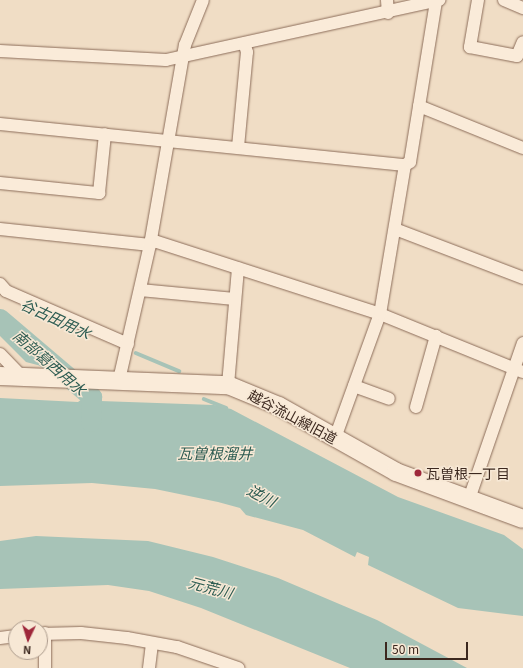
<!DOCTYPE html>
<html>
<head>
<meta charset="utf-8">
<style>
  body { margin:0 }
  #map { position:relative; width:523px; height:668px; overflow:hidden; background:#f0ddc5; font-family:Georgia,"Noto Sans JP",serif }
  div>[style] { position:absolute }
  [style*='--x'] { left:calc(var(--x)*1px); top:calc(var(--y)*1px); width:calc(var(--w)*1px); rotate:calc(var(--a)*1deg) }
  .water>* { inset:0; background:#a7c3b7 }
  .stream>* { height:3.5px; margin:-1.75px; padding:0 1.75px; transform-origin:1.75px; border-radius:1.75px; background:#a7c3b7 }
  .river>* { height:20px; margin:-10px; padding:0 10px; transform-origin:10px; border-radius:10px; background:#a7c3b7 }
  .roads { filter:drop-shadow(0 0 1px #8c6d5a) drop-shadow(0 0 1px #8c6d5a) }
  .street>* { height:12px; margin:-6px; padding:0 6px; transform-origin:6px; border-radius:6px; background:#faebd9 }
  .secondary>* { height:18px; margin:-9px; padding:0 9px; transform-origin:9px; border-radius:9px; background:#faebd9 }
  .dots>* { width:11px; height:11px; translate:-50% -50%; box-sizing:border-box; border:2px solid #f7e8d5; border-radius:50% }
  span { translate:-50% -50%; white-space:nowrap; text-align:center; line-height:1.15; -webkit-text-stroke:3px #f7e8d5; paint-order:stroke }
  .street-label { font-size:14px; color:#3c281f }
  .poi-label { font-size:14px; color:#3c281f }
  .left { translate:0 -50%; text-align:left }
  .water-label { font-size:15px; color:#2d5c52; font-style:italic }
  .north { position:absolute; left:8px; top:620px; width:40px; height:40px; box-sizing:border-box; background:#f7e8d5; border:1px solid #ac9b8c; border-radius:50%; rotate:184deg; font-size:11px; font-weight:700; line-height:16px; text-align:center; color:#3c281f }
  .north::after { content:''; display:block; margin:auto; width:14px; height:18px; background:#9e273a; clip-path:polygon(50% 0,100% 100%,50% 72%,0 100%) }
  .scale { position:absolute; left:385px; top:642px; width:83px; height:18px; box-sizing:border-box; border:2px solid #3c281f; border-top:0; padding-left:5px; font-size:12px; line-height:14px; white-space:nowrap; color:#3c281f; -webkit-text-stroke:3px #f7e8d5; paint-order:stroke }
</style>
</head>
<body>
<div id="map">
  <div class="water">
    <i style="clip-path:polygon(0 309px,47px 355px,50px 364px,45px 367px,26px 362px,0 336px)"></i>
    <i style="clip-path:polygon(86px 396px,100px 401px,214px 405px,231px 409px,398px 497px,504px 535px,523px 549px,523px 616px,458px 608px,368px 565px,369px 557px,357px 552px,355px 557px,303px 530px,246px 515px,240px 508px,218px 502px,155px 489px,92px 483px,0 486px,0 398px,78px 402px)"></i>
    <i style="clip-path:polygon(36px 536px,148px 541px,213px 557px,278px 578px,377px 620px,467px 668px,350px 668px,201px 608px,149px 591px,108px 585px,0 589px,0 541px)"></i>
  </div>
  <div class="stream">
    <i style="--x:136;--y:353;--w:47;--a:22.7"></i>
    <i style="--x:204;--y:399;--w:24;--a:22"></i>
  </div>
  <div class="river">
    <i style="--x:0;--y:319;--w:121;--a:40.3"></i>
    <i style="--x:92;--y:397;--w:25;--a:92"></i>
  </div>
  <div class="roads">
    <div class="street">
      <i style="--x:387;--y:0;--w:13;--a:86"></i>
      <i style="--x:478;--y:0;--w:48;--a:99.7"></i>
      <i style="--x:470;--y:47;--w:48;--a:10.8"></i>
      <i style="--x:517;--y:56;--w:15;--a:-67"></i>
      <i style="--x:504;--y:0;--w:21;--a:23"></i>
      <i style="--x:0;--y:51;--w:166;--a:3.1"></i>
      <i style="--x:166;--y:60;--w:280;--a:-12.4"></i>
      <i style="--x:419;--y:106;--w:112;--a:22"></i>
      <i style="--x:0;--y:124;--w:407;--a:5.8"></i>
      <i style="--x:405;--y:165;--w:6;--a:-31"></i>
      <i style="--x:410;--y:162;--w:162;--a:-80.8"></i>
      <i style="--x:238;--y:147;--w:95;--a:-84.6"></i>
      <i style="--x:247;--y:52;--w:9;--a:-108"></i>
      <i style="--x:0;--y:183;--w:100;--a:5.8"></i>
      <i style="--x:99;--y:193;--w:59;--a:-84.2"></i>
      <i style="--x:0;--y:229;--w:151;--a:6.1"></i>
      <i style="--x:395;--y:229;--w:137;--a:20.9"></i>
      <i style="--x:151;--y:240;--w:241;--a:17.9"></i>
      <i style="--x:380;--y:314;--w:154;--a:22.1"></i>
      <i style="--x:0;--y:284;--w:9;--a:49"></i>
      <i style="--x:6;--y:291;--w:133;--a:23.5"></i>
      <i style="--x:140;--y:290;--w:95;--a:5.4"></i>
      <i style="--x:0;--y:354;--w:32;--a:46"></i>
      <i style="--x:119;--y:380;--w:139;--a:-77.1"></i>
      <i style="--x:150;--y:245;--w:203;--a:-80.1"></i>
      <i style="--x:185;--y:45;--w:48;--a:-68.2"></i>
      <i style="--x:228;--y:385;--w:117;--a:-85.1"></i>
      <i style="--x:354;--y:386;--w:37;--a:20"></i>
      <i style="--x:416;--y:407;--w:74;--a:-74.3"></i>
      <i style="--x:335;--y:438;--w:132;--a:-70.1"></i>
      <i style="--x:380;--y:314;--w:151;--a:-80.5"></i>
      <i style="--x:469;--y:499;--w:165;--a:-70.9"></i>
      <i style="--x:40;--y:634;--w:41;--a:-1.4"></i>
      <i style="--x:81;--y:633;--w:46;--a:6.2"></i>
      <i style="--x:127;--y:638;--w:51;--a:10.2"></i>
      <i style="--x:177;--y:647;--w:65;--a:19"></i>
      <i style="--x:0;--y:638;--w:16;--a:-7"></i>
      <i style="--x:45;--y:668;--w:35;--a:-90"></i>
      <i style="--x:149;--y:668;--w:25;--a:-83"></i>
    </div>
    <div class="secondary">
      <i style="--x:0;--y:376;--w:228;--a:2.3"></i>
      <i style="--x:228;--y:385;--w:55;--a:22.4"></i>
      <i style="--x:279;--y:406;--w:134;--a:29.4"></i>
      <i style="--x:396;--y:472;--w:135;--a:20.3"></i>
    </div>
  </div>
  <div class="dots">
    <i style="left:418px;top:473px;background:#9e273a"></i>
  </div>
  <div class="street-label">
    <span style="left:293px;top:416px;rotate:28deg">越谷流山線旧道</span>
  </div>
  <div class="poi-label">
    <span class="left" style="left:426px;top:473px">瓦曽根一丁目</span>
  </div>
  <div class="water-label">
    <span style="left:56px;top:318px;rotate:25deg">谷古田用水</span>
    <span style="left:50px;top:362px;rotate:41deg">南部葛西用水</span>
    <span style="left:215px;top:453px">瓦曽根溜井</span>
    <span style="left:262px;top:495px;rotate:27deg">逆川</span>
    <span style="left:211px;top:587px;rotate:15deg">元荒川</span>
  </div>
  <div class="north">N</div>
  <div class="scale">50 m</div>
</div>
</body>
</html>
